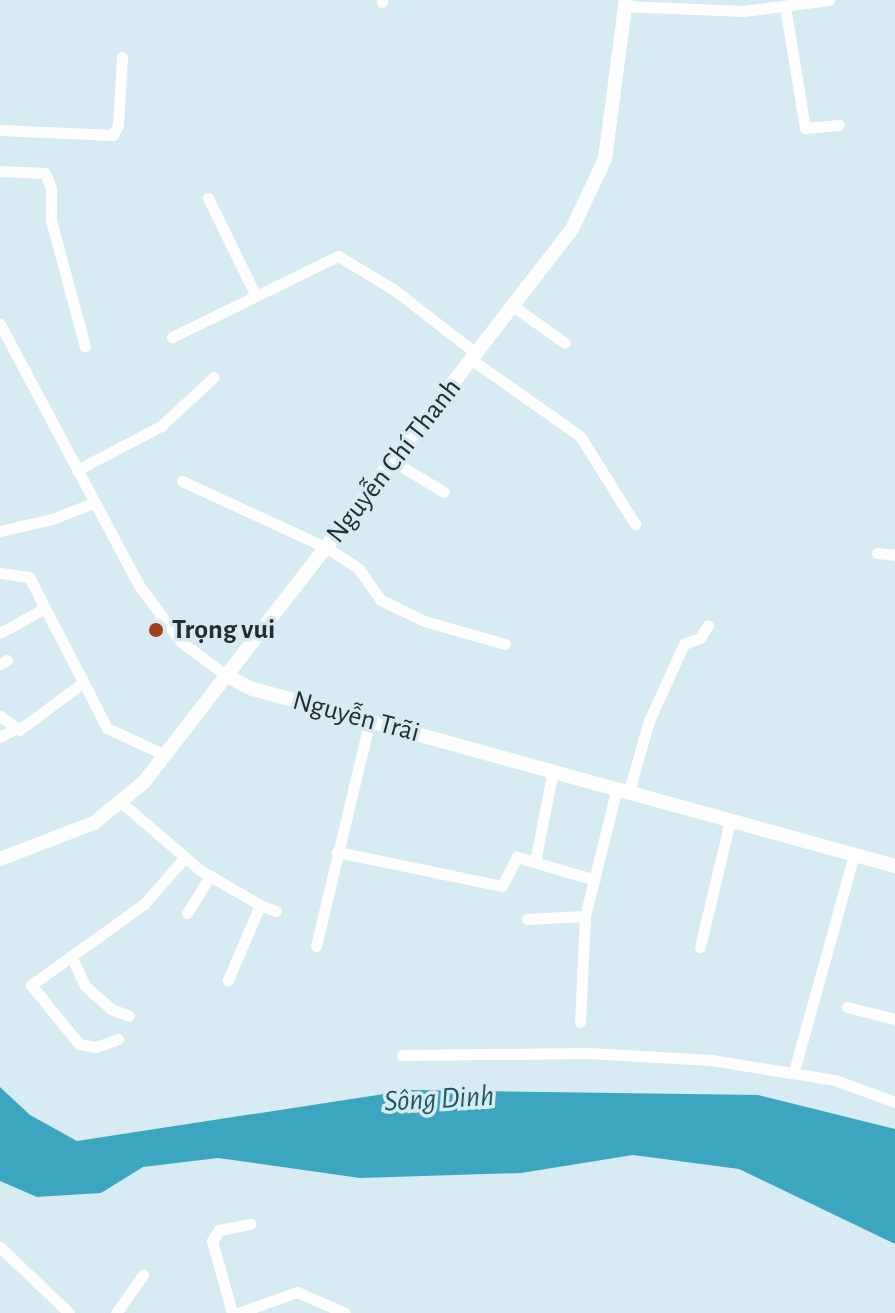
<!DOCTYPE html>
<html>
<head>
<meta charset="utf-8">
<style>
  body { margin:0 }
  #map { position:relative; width:895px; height:1313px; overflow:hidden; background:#d7ecf2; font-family:"Alegreya Sans",sans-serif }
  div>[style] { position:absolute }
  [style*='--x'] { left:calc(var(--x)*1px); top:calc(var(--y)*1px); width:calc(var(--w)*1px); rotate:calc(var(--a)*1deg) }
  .water>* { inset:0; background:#3ca6c0 }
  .minor>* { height:11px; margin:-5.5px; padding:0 5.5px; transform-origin:5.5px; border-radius:5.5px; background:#fff }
  .major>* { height:14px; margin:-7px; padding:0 7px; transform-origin:7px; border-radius:7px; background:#fff }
  .dots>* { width:22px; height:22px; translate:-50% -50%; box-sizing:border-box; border:4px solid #d7ecf2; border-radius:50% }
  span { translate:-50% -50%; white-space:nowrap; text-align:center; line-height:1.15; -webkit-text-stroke:7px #d7ecf2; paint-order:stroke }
  .street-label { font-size:28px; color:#252d30 }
  .poi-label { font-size:28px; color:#252d30; font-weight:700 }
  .left { translate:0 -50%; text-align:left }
  .water-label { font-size:30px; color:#1e5766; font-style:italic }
</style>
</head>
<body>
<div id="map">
  <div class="water">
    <i style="clip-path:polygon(0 1087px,30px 1115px,77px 1141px,410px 1090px,758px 1095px,895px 1129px,895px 1244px,739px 1169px,633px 1155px,521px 1173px,360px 1178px,218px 1158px,143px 1167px,101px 1193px,37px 1197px,0 1181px)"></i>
  </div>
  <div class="minor">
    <i style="--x:382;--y:2;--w:2;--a:-90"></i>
    <i style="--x:625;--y:6;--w:118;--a:2.4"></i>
    <i style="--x:743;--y:11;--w:87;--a:-7.3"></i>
    <i style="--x:785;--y:6;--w:124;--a:80.7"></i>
    <i style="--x:805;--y:128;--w:34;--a:-5"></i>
    <i style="--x:0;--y:130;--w:113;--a:2.5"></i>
    <i style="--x:113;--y:135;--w:11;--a:-63"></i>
    <i style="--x:118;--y:125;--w:68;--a:-86.6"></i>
    <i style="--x:0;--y:171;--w:45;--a:2.5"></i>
    <i style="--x:45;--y:173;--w:16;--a:68"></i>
    <i style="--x:51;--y:188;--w:32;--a:90"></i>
    <i style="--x:51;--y:220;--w:131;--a:75"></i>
    <i style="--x:208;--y:198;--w:109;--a:63.9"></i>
    <i style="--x:514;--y:307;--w:62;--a:35.2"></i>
    <i style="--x:0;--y:324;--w:294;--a:62"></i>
    <i style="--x:138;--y:584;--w:72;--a:53.4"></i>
    <i style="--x:181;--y:642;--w:57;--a:36.5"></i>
    <i style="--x:172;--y:337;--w:185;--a:-26"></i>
    <i style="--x:338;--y:256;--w:64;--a:31"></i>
    <i style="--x:393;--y:289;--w:106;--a:37.7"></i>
    <i style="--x:472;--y:360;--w:132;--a:35.1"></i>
    <i style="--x:580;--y:436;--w:104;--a:58"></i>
    <i style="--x:394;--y:462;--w:58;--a:31"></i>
    <i style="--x:77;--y:470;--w:95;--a:-27.6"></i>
    <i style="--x:161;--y:426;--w:72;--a:-42.8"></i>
    <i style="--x:182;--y:481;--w:160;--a:24.8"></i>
    <i style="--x:327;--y:548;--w:38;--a:33"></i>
    <i style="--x:359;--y:569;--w:38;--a:55"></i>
    <i style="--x:381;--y:600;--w:48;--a:26"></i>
    <i style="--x:424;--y:621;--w:84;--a:15.9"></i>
    <i style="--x:0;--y:531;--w:53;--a:-13"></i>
    <i style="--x:52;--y:519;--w:44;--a:-21.3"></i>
    <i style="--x:877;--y:553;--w:18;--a:6"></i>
    <i style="--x:0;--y:573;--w:29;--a:8"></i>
    <i style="--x:29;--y:577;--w:170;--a:62.7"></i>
    <i style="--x:107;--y:728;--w:64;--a:25"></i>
    <i style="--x:0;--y:633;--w:51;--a:-29.1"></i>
    <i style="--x:0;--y:664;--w:8;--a:-30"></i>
    <i style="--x:0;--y:716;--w:24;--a:36"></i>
    <i style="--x:19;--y:730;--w:77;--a:-36.6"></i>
    <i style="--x:0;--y:737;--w:17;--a:-28"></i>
    <i style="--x:629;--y:791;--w:73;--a:-74.1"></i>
    <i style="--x:649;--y:721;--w:85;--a:-65.6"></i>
    <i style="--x:684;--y:644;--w:17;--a:-21"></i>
    <i style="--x:700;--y:638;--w:15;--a:-58"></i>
    <i style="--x:122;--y:803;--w:103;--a:40.7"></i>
    <i style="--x:200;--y:870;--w:69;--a:30.3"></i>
    <i style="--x:260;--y:905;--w:82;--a:113.1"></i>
    <i style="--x:337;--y:852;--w:168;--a:11.6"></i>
    <i style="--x:502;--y:886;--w:33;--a:-63"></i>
    <i style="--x:517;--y:857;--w:81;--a:16.4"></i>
    <i style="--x:535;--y:862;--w:94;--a:-78.9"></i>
    <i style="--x:260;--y:905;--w:17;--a:21"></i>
    <i style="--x:187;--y:913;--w:44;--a:-58.1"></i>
    <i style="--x:527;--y:919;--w:58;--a:-3"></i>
    <i style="--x:316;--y:946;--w:232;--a:-76.6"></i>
    <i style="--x:700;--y:947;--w:130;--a:-76.6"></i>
    <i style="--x:72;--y:958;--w:31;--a:65"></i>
    <i style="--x:85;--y:986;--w:35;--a:41"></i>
    <i style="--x:111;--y:1009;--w:19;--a:21"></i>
    <i style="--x:847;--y:1007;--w:49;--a:14"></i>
    <i style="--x:580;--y:1022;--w:106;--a:-87.3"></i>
    <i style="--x:585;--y:916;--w:132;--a:-76"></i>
    <i style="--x:118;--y:1039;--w:23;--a:160"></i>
    <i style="--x:96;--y:1047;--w:17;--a:-170"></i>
    <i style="--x:79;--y:1044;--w:76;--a:-129.1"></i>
    <i style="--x:31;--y:985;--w:139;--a:-35.6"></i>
    <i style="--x:144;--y:904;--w:62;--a:-48.9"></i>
    <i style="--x:402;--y:1055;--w:187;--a:-0.6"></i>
    <i style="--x:589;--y:1053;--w:122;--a:3.3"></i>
    <i style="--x:711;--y:1060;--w:126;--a:9.2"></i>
    <i style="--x:835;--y:1080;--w:64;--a:20.1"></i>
    <i style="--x:794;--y:1071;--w:224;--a:-74.5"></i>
    <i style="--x:0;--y:1247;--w:95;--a:43.7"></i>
    <i style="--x:116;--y:1313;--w:47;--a:-54.6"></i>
    <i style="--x:232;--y:1313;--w:75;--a:-105.5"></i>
    <i style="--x:212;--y:1241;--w:13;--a:-58"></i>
    <i style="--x:219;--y:1230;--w:32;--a:-11"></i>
    <i style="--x:238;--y:1313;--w:63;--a:-19.6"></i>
    <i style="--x:297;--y:1292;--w:52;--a:23.6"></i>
  </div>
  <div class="major">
    <i style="--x:227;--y:676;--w:29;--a:27"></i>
    <i style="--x:253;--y:689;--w:666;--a:15.41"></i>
    <i style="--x:0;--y:859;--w:101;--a:-21"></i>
    <i style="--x:94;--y:823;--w:65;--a:-39.4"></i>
    <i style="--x:144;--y:782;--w:699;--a:-52.26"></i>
    <i style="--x:572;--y:229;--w:77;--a:-64.8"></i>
    <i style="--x:605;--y:159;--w:160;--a:-82.5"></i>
  </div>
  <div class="dots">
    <i style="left:156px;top:630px;background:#a33c19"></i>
  </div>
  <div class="street-label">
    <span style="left:394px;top:461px;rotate:-52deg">Nguyễn Chí Thanh</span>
    <span style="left:356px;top:717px;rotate:15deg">Nguyễn Trãi</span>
  </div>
  <div class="poi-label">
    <span class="left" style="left:172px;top:630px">Trọng vui</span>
  </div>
  <div class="water-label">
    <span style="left:439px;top:1099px;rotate:-3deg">Sông Dinh</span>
  </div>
</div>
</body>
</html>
